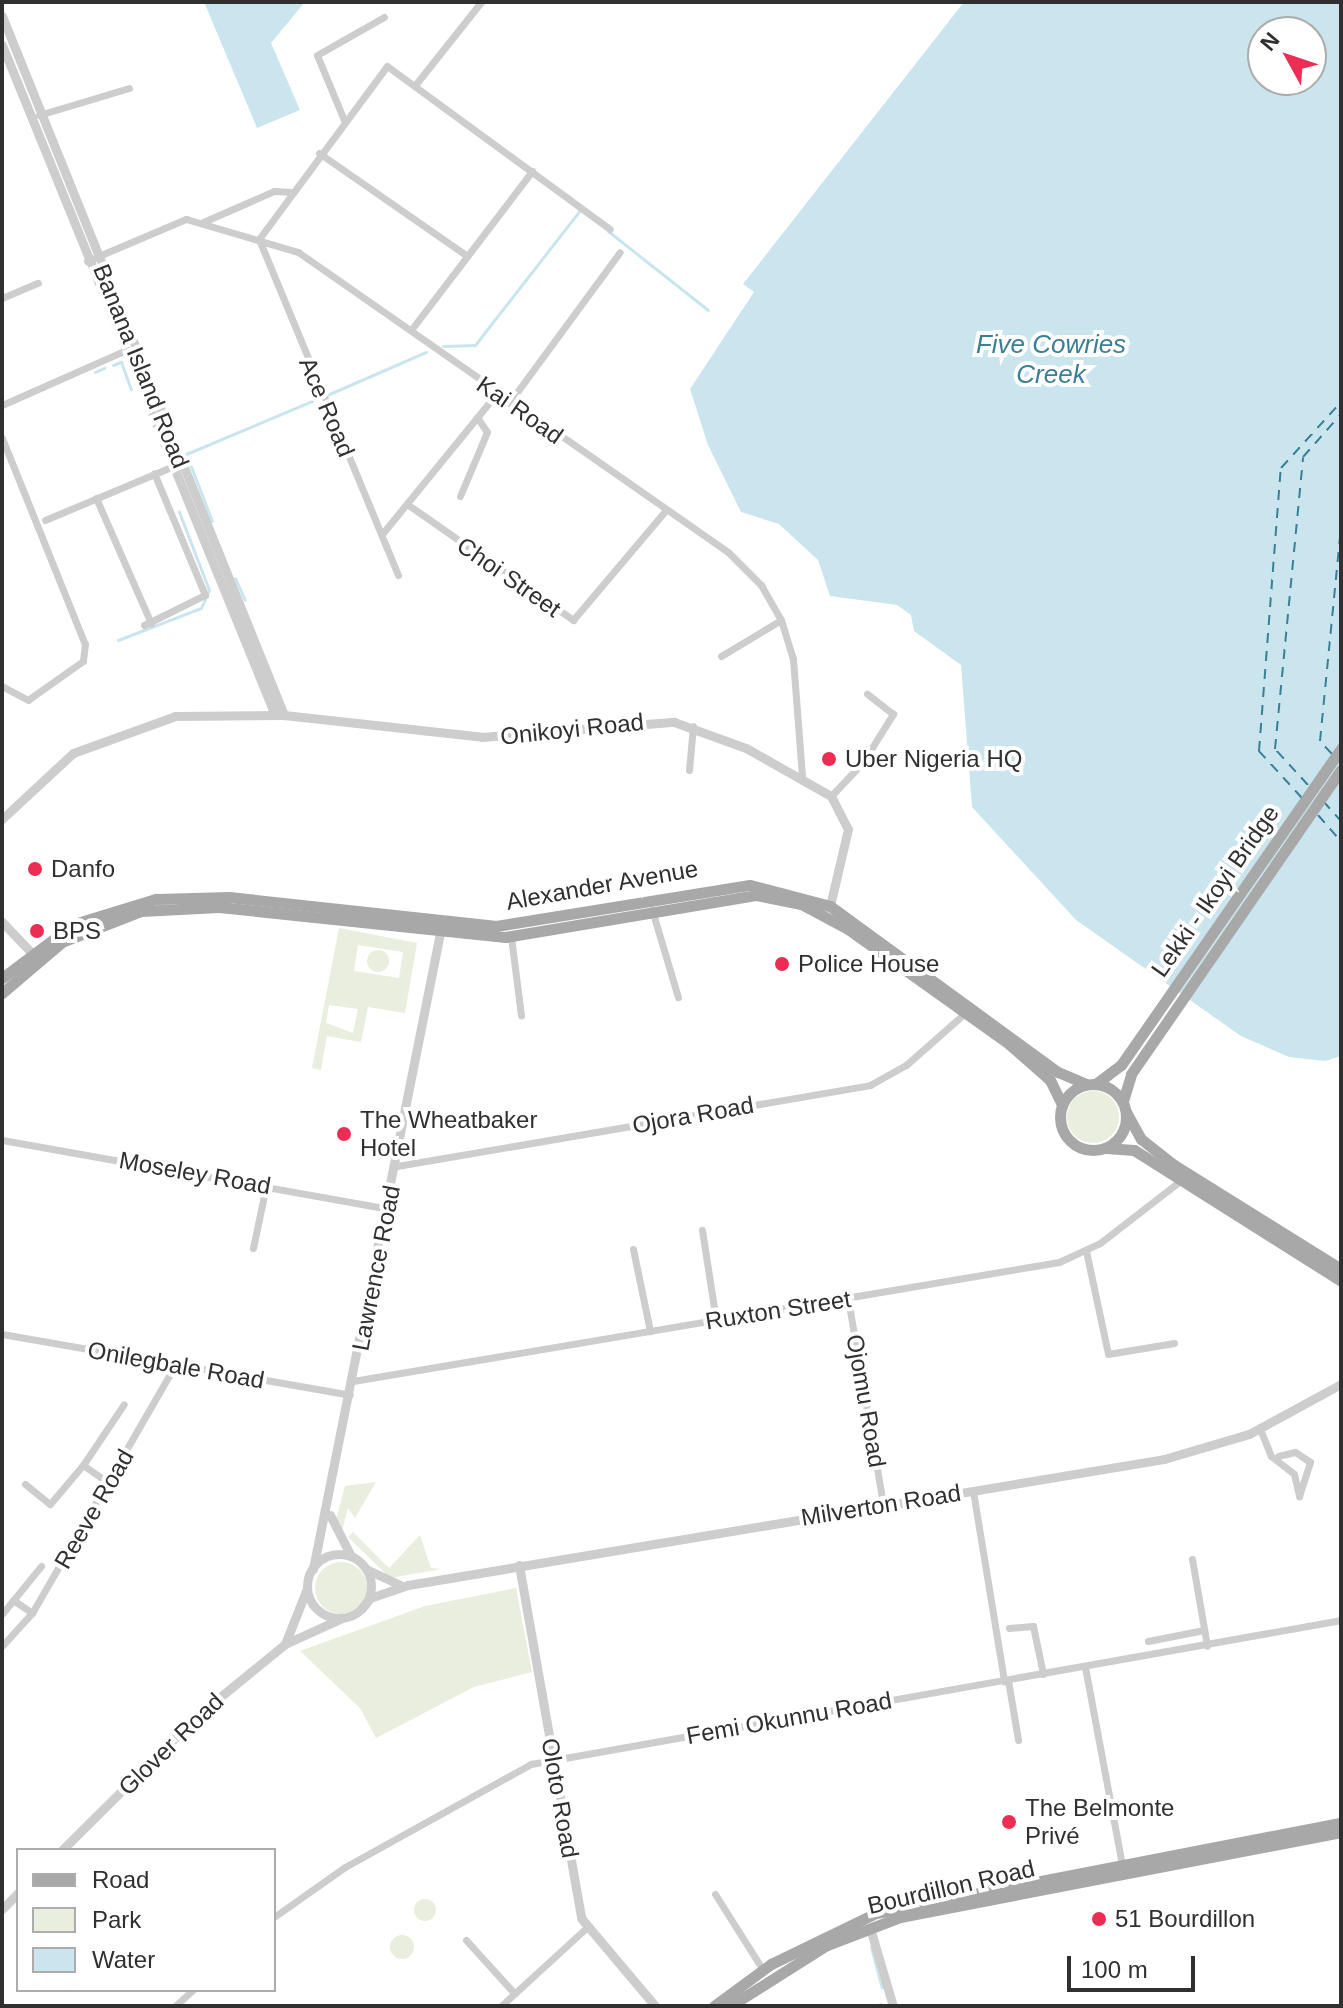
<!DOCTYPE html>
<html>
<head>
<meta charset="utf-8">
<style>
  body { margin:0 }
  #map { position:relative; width:1343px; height:2008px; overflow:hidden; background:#fff; font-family:Helvetica,sans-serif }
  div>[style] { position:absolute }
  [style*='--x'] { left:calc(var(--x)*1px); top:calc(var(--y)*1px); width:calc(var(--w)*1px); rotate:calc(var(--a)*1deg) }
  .green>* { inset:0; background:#e9eede }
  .round { border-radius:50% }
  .water>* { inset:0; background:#cae5ee }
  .stream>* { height:3px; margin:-1.5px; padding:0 1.5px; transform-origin:1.5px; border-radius:1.5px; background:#cae5ee }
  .ferry>* { height:2px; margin-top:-1px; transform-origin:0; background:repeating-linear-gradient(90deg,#3a7f96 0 10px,transparent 0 18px) }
  .minor>* { height:7px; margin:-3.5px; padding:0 3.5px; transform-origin:3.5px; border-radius:3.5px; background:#cdcdcd }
  .tertiary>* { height:9px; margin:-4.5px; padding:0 4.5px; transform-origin:4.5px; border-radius:4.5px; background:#cdcdcd }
  .tertiary>.ring { margin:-4.5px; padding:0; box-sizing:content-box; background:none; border:9px solid #cdcdcd; border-radius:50% }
  .primary>* { height:11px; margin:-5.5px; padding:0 5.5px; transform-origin:5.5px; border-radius:5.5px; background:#a8a8a8 }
  .primary>.ring { margin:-5.5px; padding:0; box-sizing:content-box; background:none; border:11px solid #a8a8a8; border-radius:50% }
  .dots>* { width:22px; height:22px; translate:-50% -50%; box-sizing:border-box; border:4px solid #fff; border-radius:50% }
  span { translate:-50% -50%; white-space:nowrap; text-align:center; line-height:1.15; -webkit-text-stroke:8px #fff; paint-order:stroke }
  .street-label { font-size:24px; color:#303030 }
  .poi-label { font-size:24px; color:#303030 }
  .left { translate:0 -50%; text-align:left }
  .water-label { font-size:26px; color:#3a7f96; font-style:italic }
  .frame { position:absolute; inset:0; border:4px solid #303030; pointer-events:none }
  .legend { position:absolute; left:16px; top:1848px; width:260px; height:144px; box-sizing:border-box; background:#fff; border:2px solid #acacac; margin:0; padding:10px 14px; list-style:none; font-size:24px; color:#303030 }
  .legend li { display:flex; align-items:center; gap:16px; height:40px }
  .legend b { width:40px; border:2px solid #acacac }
  .north { position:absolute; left:1247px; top:16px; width:80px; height:80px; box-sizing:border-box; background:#fff; border:2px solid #acacac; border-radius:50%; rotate:310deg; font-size:22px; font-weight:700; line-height:32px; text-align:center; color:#303030 }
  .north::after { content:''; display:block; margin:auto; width:28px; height:36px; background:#ec2e55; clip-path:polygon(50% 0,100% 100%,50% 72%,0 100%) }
  .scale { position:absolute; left:1067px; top:1956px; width:128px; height:36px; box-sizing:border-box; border:4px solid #303030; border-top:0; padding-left:10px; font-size:24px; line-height:28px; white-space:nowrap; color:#303030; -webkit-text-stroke:6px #fff; paint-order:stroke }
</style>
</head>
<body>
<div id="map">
  <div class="green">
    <i style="clip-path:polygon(evenodd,339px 928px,417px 943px,405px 1013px,368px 1007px,361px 1042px,327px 1036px,321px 1070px,312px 1068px,339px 928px,358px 945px,403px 952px,399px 978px,354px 971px,358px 945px,339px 928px,329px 1005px,358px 1009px,353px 1033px,326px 1023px,329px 1005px)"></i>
    <i class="round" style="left:367px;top:950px;width:22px;height:22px"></i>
    <i class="round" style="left:1067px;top:1091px;width:52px;height:52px"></i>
    <i style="clip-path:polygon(376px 1482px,355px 1518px,348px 1508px,342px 1531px,336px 1519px,345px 1486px)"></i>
    <i style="clip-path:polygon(353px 1532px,389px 1568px,420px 1535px,431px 1568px,441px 1569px,390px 1578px,348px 1537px)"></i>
    <i class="round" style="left:315px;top:1562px;width:52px;height:52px"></i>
    <i style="clip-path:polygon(516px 1588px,532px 1672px,474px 1687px,376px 1738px,360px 1708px,300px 1651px,425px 1606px)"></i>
    <i class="round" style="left:414px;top:1899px;width:22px;height:22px"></i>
    <i class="round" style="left:390px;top:1935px;width:24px;height:24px"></i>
  </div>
  <div class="water">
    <i style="clip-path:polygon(204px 2px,305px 2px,271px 43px,300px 110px,257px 128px)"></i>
    <i style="clip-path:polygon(evenodd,964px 2px,1341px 2px,1341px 1056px,1325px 1061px,1289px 1057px,1241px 1036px,1076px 920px,972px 807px,961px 665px,914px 631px,911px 615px,897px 605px,830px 596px,818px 560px,779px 524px,741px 512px,708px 445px,690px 389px,754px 292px,743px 284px,964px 2px,1263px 32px,1311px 32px,1311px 80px,1263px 80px,1263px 32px)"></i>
  </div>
  <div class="stream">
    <i style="--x:608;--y:231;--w:127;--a:38.3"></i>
    <i style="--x:443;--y:346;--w:32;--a:-2"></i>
    <i style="--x:475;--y:345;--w:171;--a:-52.1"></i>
    <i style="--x:113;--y:365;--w:9;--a:-21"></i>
    <i style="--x:121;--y:362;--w:29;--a:70"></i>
    <i style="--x:95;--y:372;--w:10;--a:-24"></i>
    <i style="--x:327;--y:395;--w:108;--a:-23.5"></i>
    <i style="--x:212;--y:521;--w:72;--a:-111.2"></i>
    <i style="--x:186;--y:454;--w:137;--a:-22.8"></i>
    <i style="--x:235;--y:578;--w:24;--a:66"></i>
    <i style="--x:118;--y:640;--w:89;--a:-21.1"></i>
    <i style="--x:201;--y:608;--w:20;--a:-66"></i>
    <i style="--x:209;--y:590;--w:84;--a:-111"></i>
    <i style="--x:871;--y:1947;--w:42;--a:75"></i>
    <i style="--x:880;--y:2004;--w:2;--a:63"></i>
  </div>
  <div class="ferry">
    <i style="--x:1332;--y:754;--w:18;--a:-133"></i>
    <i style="--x:1320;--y:741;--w:216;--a:-84.4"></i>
    <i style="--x:1308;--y:785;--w:49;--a:-132.5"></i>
    <i style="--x:1275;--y:749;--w:293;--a:-84.5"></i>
    <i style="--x:1303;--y:457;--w:57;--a:-48.5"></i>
    <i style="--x:1302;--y:798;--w:64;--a:-132.5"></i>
    <i style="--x:1259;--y:751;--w:284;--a:-85.6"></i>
    <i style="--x:1281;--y:468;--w:89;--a:-47.7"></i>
    <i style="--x:1323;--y:801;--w:27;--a:48"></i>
    <i style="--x:1318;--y:815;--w:35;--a:49"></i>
  </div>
  <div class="minor">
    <i style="--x:416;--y:84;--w:105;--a:-51.6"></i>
    <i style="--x:39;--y:115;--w:94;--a:-16.7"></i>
    <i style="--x:344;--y:120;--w:70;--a:-112.6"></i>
    <i style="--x:317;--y:55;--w:77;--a:-29.6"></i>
    <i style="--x:319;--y:153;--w:179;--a:34.8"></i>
    <i style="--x:201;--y:223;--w:80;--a:-23.7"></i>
    <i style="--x:274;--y:191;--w:18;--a:3"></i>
    <i style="--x:87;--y:261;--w:108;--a:-23"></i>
    <i style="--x:186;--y:219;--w:117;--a:16.4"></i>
    <i style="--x:298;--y:252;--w:524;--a:34.9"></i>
    <i style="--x:728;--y:552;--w:47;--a:45"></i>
    <i style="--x:761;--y:585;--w:40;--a:60.3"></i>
    <i style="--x:781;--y:620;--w:41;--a:72.9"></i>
    <i style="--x:793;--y:659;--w:118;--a:85.6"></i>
    <i style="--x:2;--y:298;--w:39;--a:-23"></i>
    <i style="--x:411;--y:330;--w:200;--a:-52.7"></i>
    <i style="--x:509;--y:403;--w:187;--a:-53.7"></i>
    <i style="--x:2;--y:405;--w:133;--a:-23.9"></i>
    <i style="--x:2;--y:438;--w:222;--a:68.1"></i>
    <i style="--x:85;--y:644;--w:17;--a:97"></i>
    <i style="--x:83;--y:661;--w:67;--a:144.7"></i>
    <i style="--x:28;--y:700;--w:30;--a:-152"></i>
    <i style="--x:460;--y:496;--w:69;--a:-67.1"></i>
    <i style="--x:487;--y:432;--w:18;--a:-124"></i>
    <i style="--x:96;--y:498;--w:137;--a:66.3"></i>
    <i style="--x:407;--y:504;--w:203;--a:34.9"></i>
    <i style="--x:573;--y:620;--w:144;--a:-49.8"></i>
    <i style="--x:45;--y:520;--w:137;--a:-22.8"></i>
    <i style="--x:382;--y:534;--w:181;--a:-50.8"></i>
    <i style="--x:398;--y:575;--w:364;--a:-112.5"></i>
    <i style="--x:259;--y:239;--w:215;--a:-53.5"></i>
    <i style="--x:387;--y:66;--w:276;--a:36.2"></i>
    <i style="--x:144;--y:625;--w:68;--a:-26.2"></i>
    <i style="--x:205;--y:595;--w:132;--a:-112.7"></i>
    <i style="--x:721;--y:656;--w:70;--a:-31"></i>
    <i style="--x:689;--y:770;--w:44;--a:-84.8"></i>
    <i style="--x:831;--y:796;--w:47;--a:-46.7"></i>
    <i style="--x:863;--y:762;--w:57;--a:-58"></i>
    <i style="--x:893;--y:714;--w:33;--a:-142"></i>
    <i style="--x:652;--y:910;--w:91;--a:73.4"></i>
    <i style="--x:511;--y:937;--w:79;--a:82.7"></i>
    <i style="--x:2;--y:1140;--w:392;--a:10.1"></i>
    <i style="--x:397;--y:1166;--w:480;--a:-9.7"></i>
    <i style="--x:870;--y:1085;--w:41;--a:-29.1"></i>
    <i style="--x:906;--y:1065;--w:79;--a:-41.4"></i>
    <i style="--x:702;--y:1230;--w:91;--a:81.2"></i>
    <i style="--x:253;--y:1248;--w:63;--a:-78.2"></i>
    <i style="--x:633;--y:1249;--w:84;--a:78.3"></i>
    <i style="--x:1086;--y:1251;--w:105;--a:77.9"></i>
    <i style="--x:1108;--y:1354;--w:67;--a:-9.5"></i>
    <i style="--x:848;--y:1299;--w:208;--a:80.3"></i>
    <i style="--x:2;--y:1334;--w:353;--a:9.9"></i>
    <i style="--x:353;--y:1381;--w:716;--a:-9.57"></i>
    <i style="--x:1059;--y:1262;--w:45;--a:-24.9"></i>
    <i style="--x:1100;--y:1243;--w:100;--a:-37.7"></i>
    <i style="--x:1260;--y:1429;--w:29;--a:68"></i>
    <i style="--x:1271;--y:1456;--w:29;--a:38"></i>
    <i style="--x:1294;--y:1474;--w:23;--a:77"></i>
    <i style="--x:1299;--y:1496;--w:36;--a:-72"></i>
    <i style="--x:1310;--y:1462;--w:18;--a:-146"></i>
    <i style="--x:1295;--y:1452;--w:17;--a:167"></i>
    <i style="--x:83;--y:1465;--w:73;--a:-56.1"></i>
    <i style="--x:25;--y:1484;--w:32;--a:39"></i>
    <i style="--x:50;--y:1504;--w:51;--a:-49.8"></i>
    <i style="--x:83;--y:1465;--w:33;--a:35"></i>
    <i style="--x:973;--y:1491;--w:193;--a:80.7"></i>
    <i style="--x:1192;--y:1559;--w:88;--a:80.2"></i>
    <i style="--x:13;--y:1600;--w:23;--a:34"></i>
    <i style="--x:2;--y:1614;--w:62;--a:-50.9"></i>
    <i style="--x:1009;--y:1628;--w:24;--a:-5"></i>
    <i style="--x:1033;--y:1626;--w:49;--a:78.2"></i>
    <i style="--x:1148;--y:1641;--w:57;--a:-11.1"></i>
    <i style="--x:2;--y:1646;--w:45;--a:-47.7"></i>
    <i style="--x:32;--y:1613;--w:286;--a:-60"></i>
    <i style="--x:1085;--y:1667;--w:201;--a:79.4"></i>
    <i style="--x:1008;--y:1680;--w:61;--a:80.5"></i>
    <i style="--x:715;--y:1894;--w:90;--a:57.7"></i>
    <i style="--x:274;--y:1917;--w:87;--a:-35.2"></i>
    <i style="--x:345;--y:1867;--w:213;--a:-29"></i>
    <i style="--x:531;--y:1764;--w:823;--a:-10.08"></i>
    <i style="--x:466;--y:1940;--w:72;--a:47.8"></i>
    <i style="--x:175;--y:2006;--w:24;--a:-42"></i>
    <i style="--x:501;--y:2006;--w:114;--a:-42.5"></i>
  </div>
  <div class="tertiary">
    <i style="--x:2;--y:16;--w:754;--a:68.03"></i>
    <i style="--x:2;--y:45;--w:723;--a:67.83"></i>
    <i style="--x:2;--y:819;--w:97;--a:-42.9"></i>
    <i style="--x:73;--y:753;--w:109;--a:-19.9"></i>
    <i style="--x:175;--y:716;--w:109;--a:-0.5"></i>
    <i style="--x:284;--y:715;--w:199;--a:6.3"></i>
    <i style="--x:482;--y:737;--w:193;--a:-4.5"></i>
    <i style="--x:674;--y:722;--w:77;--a:19.9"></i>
    <i style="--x:746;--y:748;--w:98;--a:29.5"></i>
    <i style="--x:831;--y:796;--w:37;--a:63"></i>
    <i style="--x:848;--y:829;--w:79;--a:103.2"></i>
    <i style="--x:2;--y:922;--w:40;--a:46"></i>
    <i style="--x:330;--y:1515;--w:46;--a:62.9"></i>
    <i class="ring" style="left:307px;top:1554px;width:55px;height:55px"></i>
    <i style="--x:519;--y:1565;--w:358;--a:80"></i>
    <i style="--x:581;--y:1918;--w:115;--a:49.9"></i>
    <i style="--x:313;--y:1569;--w:649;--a:-78.71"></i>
    <i style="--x:368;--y:1570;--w:35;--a:25"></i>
    <i style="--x:361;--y:1609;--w:14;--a:-51"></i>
    <i style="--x:370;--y:1598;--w:40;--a:-18.9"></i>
    <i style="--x:408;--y:1585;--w:766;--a:-9.46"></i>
    <i style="--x:1164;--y:1459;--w:89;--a:-16.4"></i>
    <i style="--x:1249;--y:1434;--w:105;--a:-28.5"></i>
    <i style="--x:285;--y:1644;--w:57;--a:-68.4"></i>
    <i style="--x:62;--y:1850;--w:192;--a:-44.8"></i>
    <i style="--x:198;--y:1715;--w:112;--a:-39.2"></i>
    <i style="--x:285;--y:1644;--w:63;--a:-24.5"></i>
    <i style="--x:2;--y:1909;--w:23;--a:-45"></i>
    <i style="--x:870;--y:1928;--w:81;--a:73.6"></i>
  </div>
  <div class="primary">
    <i style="--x:2;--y:978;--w:90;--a:-36.9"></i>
    <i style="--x:74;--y:924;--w:86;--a:-17"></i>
    <i style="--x:156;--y:899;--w:73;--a:-1.6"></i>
    <i style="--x:229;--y:897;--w:269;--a:6.2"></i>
    <i style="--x:496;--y:926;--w:257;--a:-9.2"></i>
    <i style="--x:750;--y:885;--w:83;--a:14.7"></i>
    <i style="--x:830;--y:906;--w:282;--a:36.1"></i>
    <i style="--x:1058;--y:1072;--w:30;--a:23"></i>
    <i style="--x:2;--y:993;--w:79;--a:-40.4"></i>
    <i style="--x:62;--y:942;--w:85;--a:-21.4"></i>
    <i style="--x:141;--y:911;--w:78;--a:-2.9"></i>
    <i style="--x:219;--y:907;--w:288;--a:6"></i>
    <i style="--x:505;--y:937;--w:254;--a:-9.5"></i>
    <i style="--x:756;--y:895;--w:46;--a:11.3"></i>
    <i style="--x:801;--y:904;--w:53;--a:28"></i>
    <i style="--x:848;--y:929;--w:198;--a:35.5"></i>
    <i style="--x:1009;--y:1044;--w:55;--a:41.3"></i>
    <i style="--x:1050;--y:1080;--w:28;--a:64"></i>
    <i style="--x:1097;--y:1083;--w:30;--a:-37"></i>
    <i style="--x:1121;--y:1065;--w:386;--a:-55.2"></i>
    <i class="ring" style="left:1060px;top:1084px;width:55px;height:55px"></i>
    <i style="--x:1123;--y:1101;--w:28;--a:-73"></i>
    <i style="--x:1131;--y:1074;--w:369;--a:-55.4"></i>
    <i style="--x:1126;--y:1112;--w:31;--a:61"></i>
    <i style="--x:1141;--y:1139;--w:42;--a:38.2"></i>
    <i style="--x:1174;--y:1165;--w:197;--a:31.9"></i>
    <i style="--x:1106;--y:1148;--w:28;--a:4"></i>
    <i style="--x:1134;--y:1150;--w:245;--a:32.3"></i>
    <i style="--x:714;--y:2006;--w:71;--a:-36.4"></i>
    <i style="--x:771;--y:1964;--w:117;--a:-25.9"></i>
    <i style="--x:876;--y:1913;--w:474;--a:-11"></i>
    <i style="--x:730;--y:2006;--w:115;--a:-32.2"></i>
    <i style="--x:827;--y:1945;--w:78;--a:-21"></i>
    <i style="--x:900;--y:1917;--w:449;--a:-10.9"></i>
  </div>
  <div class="dots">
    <i style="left:829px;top:759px;background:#ec2e55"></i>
    <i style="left:35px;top:869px;background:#ec2e55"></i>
    <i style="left:37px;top:931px;background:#ec2e55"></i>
    <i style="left:782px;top:964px;background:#ec2e55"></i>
    <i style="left:344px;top:1134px;background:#ec2e55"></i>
    <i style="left:1009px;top:1822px;background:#ec2e55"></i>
    <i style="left:1099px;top:1919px;background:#ec2e55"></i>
  </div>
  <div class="street-label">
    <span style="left:141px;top:366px;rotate:68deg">Banana Island Road</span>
    <span style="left:327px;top:407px;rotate:67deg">Ace Road</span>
    <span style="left:520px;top:410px;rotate:35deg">Kai Road</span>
    <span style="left:509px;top:577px;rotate:35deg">Choi Street</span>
    <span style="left:572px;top:729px;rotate:-6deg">Onikoyi Road</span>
    <span style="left:602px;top:885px;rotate:-10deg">Alexander Avenue</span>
    <span style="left:1215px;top:891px;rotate:-55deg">Lekki - Ikoyi Bridge</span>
    <span style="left:693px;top:1115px;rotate:-10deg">Ojora Road</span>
    <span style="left:195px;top:1173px;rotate:10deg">Moseley Road</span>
    <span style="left:376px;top:1268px;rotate:-79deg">Lawrence Road</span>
    <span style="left:778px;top:1310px;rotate:-9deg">Ruxton Street</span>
    <span style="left:176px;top:1365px;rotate:10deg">Onilegbale Road</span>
    <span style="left:866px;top:1401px;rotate:80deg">Ojomu Road</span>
    <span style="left:881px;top:1505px;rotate:-9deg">Milverton Road</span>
    <span style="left:94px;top:1509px;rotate:-60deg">Reeve Road</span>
    <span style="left:789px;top:1718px;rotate:-10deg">Femi Okunnu Road</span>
    <span style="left:171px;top:1744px;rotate:-44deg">Glover Road</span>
    <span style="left:560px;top:1798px;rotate:80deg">Oloto Road</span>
    <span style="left:951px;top:1887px;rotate:-13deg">Bourdillon Road</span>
  </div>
  <div class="poi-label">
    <span class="left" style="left:845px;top:759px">Uber Nigeria HQ</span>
    <span class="left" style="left:51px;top:869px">Danfo</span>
    <span class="left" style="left:53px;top:931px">BPS</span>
    <span class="left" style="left:798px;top:964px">Police House</span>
    <span class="left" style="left:360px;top:1134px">The Wheatbaker<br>Hotel</span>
    <span class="left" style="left:1025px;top:1822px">The Belmonte<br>Privé</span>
    <span class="left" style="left:1115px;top:1919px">51 Bourdillon</span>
  </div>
  <div class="water-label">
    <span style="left:1051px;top:360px">Five Cowries<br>Creek</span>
  </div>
  <div class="frame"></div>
  <ul class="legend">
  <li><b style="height:10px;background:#a8a8a8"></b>Road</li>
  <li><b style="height:22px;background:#e9eede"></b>Park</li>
  <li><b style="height:22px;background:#cae5ee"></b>Water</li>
  </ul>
  <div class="north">N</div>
  <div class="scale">100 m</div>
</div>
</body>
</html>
